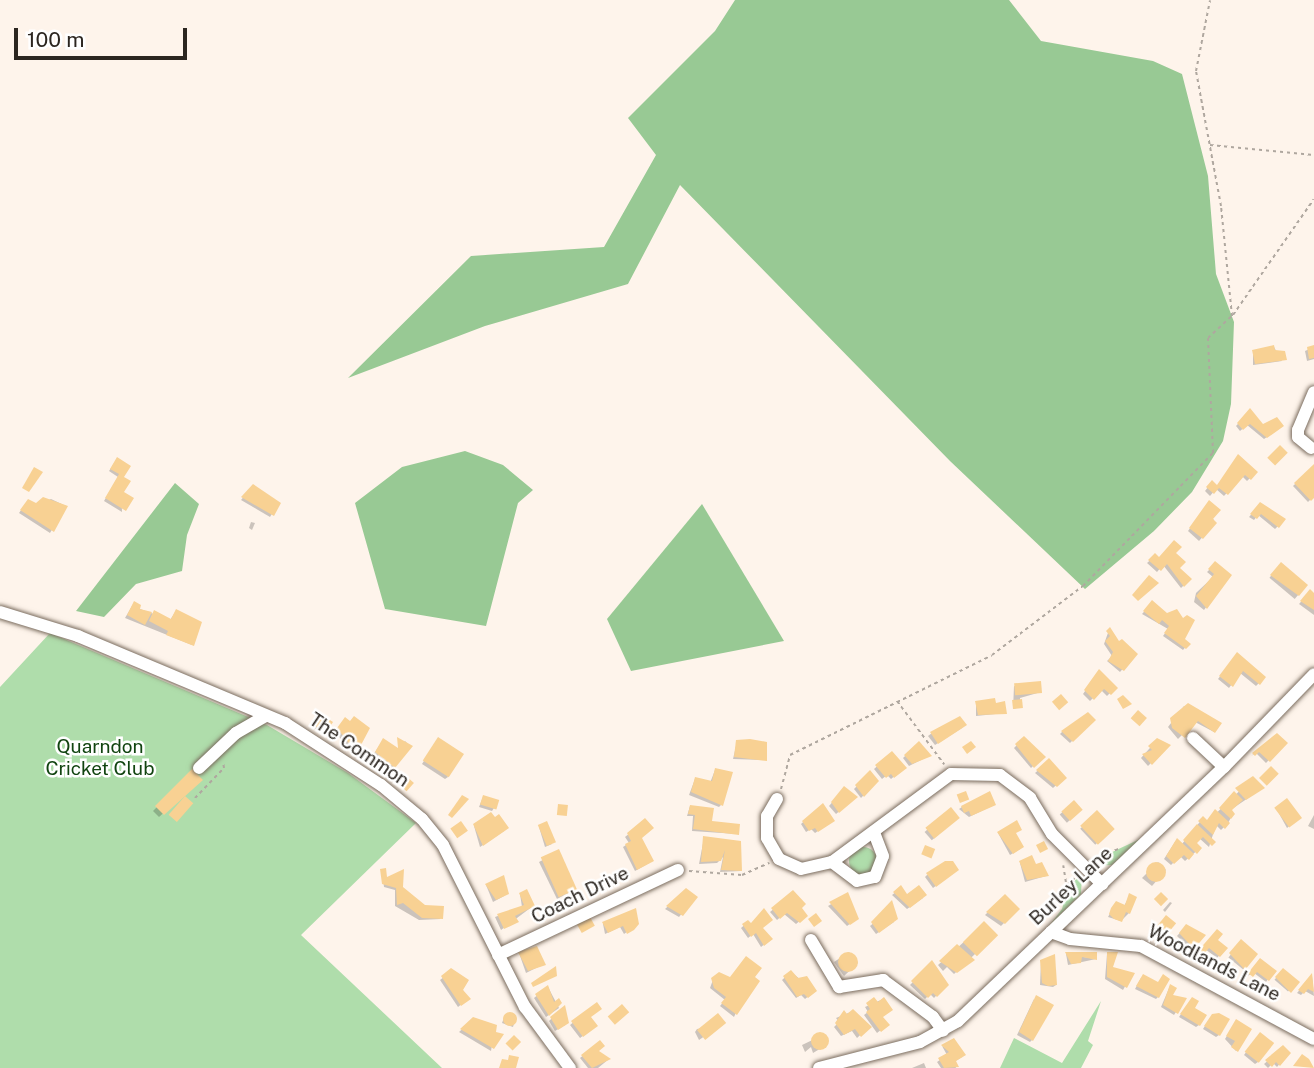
<!DOCTYPE html>
<html>
<head>
<meta charset="utf-8">
<style>
  body { margin:0 }
  #map { position:relative; width:1314px; height:1068px; overflow:hidden; background:#fef4eb; font-family:"Public Sans",sans-serif }
  div>[style] { position:absolute }
  [style*='--x'] { left:calc(var(--x)*1px); top:calc(var(--y)*1px); width:calc(var(--w)*1px); rotate:calc(var(--a)*1deg) }
  .green>* { inset:0; background:#afddab }
  .round { border-radius:50% }
  .forest>* { inset:0; background:#98c994 }
  .shadow>* { inset:0; background:#0003; transform-origin:0 0 }
  .building>* { inset:0; background:#f8d193; transform-origin:0 0 }
  .path>* { height:2px; margin-top:-1px; transform-origin:0; background:repeating-linear-gradient(90deg,#afa79f 0 3.5px,transparent 0 7px) }
  .roads { filter:drop-shadow(0 0 2px #7a6c5e) drop-shadow(0 0 2px #7a6c5e) }
  .minor>* { height:12px; margin:-6px; padding:0 6px; transform-origin:6px; border-radius:6px; background:#fff }
  span { translate:-50% -50%; white-space:nowrap; text-align:center; line-height:1.15; -webkit-text-stroke:5px #fff; paint-order:stroke }
  .park-label { font-size:19px; color:#114410 }
  .street-label { font-size:19px; color:#2c2620 }
  .scale { position:absolute; left:14px; top:28px; width:173px; height:32px; box-sizing:border-box; border:4px solid #2c2620; border-top:0; padding-left:9px; font-size:21px; line-height:24px; white-space:nowrap; color:#2c2620; -webkit-text-stroke:5px #fff; paint-order:stroke }
</style>
</head>
<body>
<div id="map">
  <div class="green">
    <i style="clip-path:polygon(50px 633px,267px 725px,348px 773px,416px 823px,301px 935px,442px 1068px,0 1068px,0 687px)"></i>
    <i style="clip-path:polygon(1140px 839px,1112px 865px,1089px 866px,1097px 859px)"></i>
    <i class="round" style="left:849px;top:847px;width:28px;height:28px"></i>
    <i style="clip-path:polygon(1082px 874px,1081px 894px,1049px 926px,1062px 909px,1068px 887px)"></i>
    <i style="clip-path:polygon(1101px 1001px,1088px 1041px,1093px 1045px,1081px 1068px,1000px 1068px,1014px 1038px,1062px 1063px)"></i>
  </div>
  <div class="forest">
    <i style="clip-path:polygon(735px 0,1009px 0,1041px 41px,1153px 61px,1182px 74px,1208px 176px,1216px 274px,1234px 322px,1231px 404px,1223px 441px,1192px 492px,1154px 531px,1085px 589px,950px 461px,680px 185px,628px 284px,485px 326px,348px 378px,471px 256px,604px 247px,656px 155px,628px 118px,715px 31px)"></i>
    <i style="clip-path:polygon(465px 451px,503px 465px,533px 490px,518px 503px,486px 626px,385px 609px,355px 503px,402px 467px)"></i>
    <i style="clip-path:polygon(175px 483px,199px 504px,187px 535px,182px 571px,136px 584px,104px 617px,76px 611px)"></i>
    <i style="clip-path:polygon(702px 504px,784px 641px,631px 671px,607px 619px)"></i>
  </div>
  <div class="shadow">
    <i style="clip-path:polygon(1274px 347px,1282px 361px,1253px 365px,1253px 351px)"></i>
    <i style="clip-path:polygon(1314px 347px,1314px 359px,1307px 361px,1305px 351px)"></i>
    <i style="clip-path:polygon(1250px 411px,1262px 426px,1280px 428px,1264px 439px,1247px 425px,1240px 431px,1236px 426px)"></i>
    <i style="clip-path:polygon(1236px 459px,1256px 472px,1247px 481px,1242px 476px,1224px 496px,1216px 489px,1210px 496px,1205px 491px,1212px 482px,1217px 487px)"></i>
    <i style="clip-path:polygon(115px 462px,121px 477px,122px 512px,104px 501px,118px 477px,109px 471px)"></i>
    <i style="clip-path:polygon(1314px 466px,1314px 496px,1308px 502px,1293px 486px)"></i>
    <i style="clip-path:polygon(253px 486px,279px 503px,270px 517px,241px 500px)"></i>
    <i style="clip-path:polygon(51px 499px,66px 506px,50px 533px,19px 513px,26px 503px,36px 505px)"></i>
    <i style="clip-path:polygon(1261px 504px,1284px 520px,1275px 529px,1258px 515px,1254px 520px,1249px 517px)"></i>
    <i style="clip-path:polygon(1207px 505px,1215px 523px,1199px 541px,1188px 531px)"></i>
    <i style="clip-path:polygon(251px 522px,255px 523px,252px 530px,249px 528px)"></i>
    <i style="clip-path:polygon(1174px 554px,1178px 568px,1190px 579px,1181px 588px,1163px 565px,1157px 572px,1147px 563px,1155px 556px,1159px 559px)"></i>
    <i style="clip-path:polygon(1216px 563px,1230px 575px,1204px 610px,1194px 602px,1196px 593px,1213px 577px,1207px 572px)"></i>
    <i style="left:1281px;top:564px;width:33px;height:18px;rotate:40deg"></i>
    <i style="clip-path:polygon(1310px 592px,1314px 595px,1314px 615px,1299px 604px)"></i>
    <i style="clip-path:polygon(1152px 603px,1188px 644px,1183px 650px,1163px 636px,1168px 629px,1142px 614px)"></i>
    <i style="clip-path:polygon(132px 606px,170px 620px,176px 611px,192px 645px,125px 618px)"></i>
    <i style="clip-path:polygon(1109px 630px,1118px 644px,1136px 654px,1120px 672px,1107px 661px,1112px 656px,1104px 644px)"></i>
    <i style="clip-path:polygon(1235px 657px,1264px 678px,1256px 686px,1240px 673px,1229px 688px,1218px 679px)"></i>
    <i style="clip-path:polygon(1099px 671px,1115px 688px,1107px 696px,1101px 690px,1090px 701px,1083px 694px)"></i>
    <i style="clip-path:polygon(1014px 686px,1041px 692px,1020px 698px,1021px 707px,1013px 709px)"></i>
    <i style="clip-path:polygon(976px 703px,995px 705px,1005px 713px,976px 716px)"></i>
    <i style="clip-path:polygon(1184px 706px,1219px 724px,1214px 732px,1195px 722px,1178px 739px,1168px 727px)"></i>
    <i style="clip-path:polygon(320px 720px,325px 731px,323px 733px,315px 729px)"></i>
    <i style="clip-path:polygon(1093px 720px,1070px 743px,1060px 734px,1062px 732px)"></i>
    <i style="clip-path:polygon(343px 721px,368px 728px,357px 747px,351px 742px,347px 747px,335px 732px)"></i>
    <i style="clip-path:polygon(940px 727px,962px 728px,935px 745px,928px 736px)"></i>
    <i style="clip-path:polygon(1277px 735px,1285px 743px,1266px 763px,1256px 753px,1251px 756px)"></i>
    <i style="clip-path:polygon(1024px 738px,1043px 757px,1031px 768px,1014px 748px)"></i>
    <i style="clip-path:polygon(1157px 740px,1168px 746px,1148px 766px,1141px 758px)"></i>
    <i style="clip-path:polygon(405px 741px,410px 746px,391px 770px,373px 755px,381px 743px,398px 749px)"></i>
    <i style="clip-path:polygon(436px 742px,448px 777px,445px 779px,422px 764px)"></i>
    <i style="clip-path:polygon(737px 742px,765px 760px,733px 759px)"></i>
    <i style="clip-path:polygon(918px 744px,929px 756px,909px 766px,903px 758px)"></i>
    <i style="clip-path:polygon(892px 753px,904px 768px,891px 779px,887px 775px,882px 779px,874px 769px)"></i>
    <i style="clip-path:polygon(1049px 761px,1064px 778px,1053px 788px,1035px 773px)"></i>
    <i style="clip-path:polygon(715px 770px,721px 805px,719px 807px,689px 795px,695px 779px,710px 783px)"></i>
    <i style="clip-path:polygon(192px 772px,200px 780px,159px 817px,153px 811px)"></i>
    <i style="clip-path:polygon(870px 773px,877px 781px,861px 798px,854px 789px)"></i>
    <i style="clip-path:polygon(1253px 778px,1260px 790px,1229px 811px,1233px 814px,1228px 823px,1221px 830px,1216px 825px,1209px 847px,1199px 838px,1194px 843px,1200px 848px,1185px 861px,1180px 856px,1171px 865px,1164px 859px,1175px 842px,1182px 844px,1203px 818px,1207px 822px)"></i>
    <i style="clip-path:polygon(844px 789px,853px 800px,836px 814px,829px 806px)"></i>
    <i style="clip-path:polygon(483px 797px,494px 808px,492px 811px,479px 807px)"></i>
    <i style="left:1074px;top:802px;width:11px;height:19px;rotate:49deg"></i>
    <i style="clip-path:polygon(822px 805px,830px 823px,815px 833px,811px 829px,806px 832px,801px 824px)"></i>
    <i style="clip-path:polygon(994px 805px,969px 817px,959px 809px,962px 807px)"></i>
    <i style="clip-path:polygon(690px 806px,710px 822px,737px 834px,692px 831px,693px 816px,687px 816px)"></i>
    <i style="clip-path:polygon(1276px 808px,1297px 820px,1287px 828px)"></i>
    <i style="left:951px;top:809px;width:11px;height:35px;rotate:49deg"></i>
    <i style="left:1097px;top:813px;width:22px;height:23px;rotate:47deg"></i>
    <i style="clip-path:polygon(1314px 815px,1314px 829px,1308px 826px)"></i>
    <i style="clip-path:polygon(645px 821px,640px 838px,649px 863px,635px 871px,623px 847px,629px 843px,625px 837px)"></i>
    <i style="clip-path:polygon(474px 826px,504px 831px,480px 847px)"></i>
    <i style="clip-path:polygon(539px 827px,552px 844px,545px 847px)"></i>
    <i style="clip-path:polygon(998px 833px,1014px 834px,1020px 849px,1010px 855px)"></i>
    <i style="clip-path:polygon(704px 838px,739px 843px,741px 871px,720px 872px,723px 857px,717px 863px,699px 864px)"></i>
    <i style="clip-path:polygon(558px 852px,572px 891px,557px 899px,539px 862px)"></i>
    <i style="clip-path:polygon(1158px 862px,1166px 870px,1152px 886px,1142px 878px)"></i>
    <i style="clip-path:polygon(1020px 863px,1035px 867px,1046px 876px,1025px 882px)"></i>
    <i style="clip-path:polygon(382px 871px,386px 880px,441px 919px,419px 920px,395px 906px,395px 890px,384px 887px)"></i>
    <i style="clip-path:polygon(954px 872px,933px 888px,925px 877px,927px 875px)"></i>
    <i style="clip-path:polygon(486px 885px,504px 896px,493px 902px)"></i>
    <i style="clip-path:polygon(901px 888px,907px 896px,923px 898px,907px 909px,892px 895px)"></i>
    <i style="clip-path:polygon(686px 890px,696px 897px,679px 917px,665px 909px)"></i>
    <i style="clip-path:polygon(793px 893px,806px 916px,796px 924px,784px 914px,777px 920px,770px 912px)"></i>
    <i style="clip-path:polygon(520px 894px,533px 906px,501px 930px,495px 917px,522px 907px)"></i>
    <i style="clip-path:polygon(847px 895px,854px 921px,847px 926px,828px 906px)"></i>
    <i style="clip-path:polygon(1130px 895px,1129px 913px,1121px 921px,1108px 917px,1114px 906px,1124px 906px)"></i>
    <i style="clip-path:polygon(1005px 896px,1018px 909px,1001px 926px,985px 915px)"></i>
    <i style="clip-path:polygon(1170px 902px,1172px 903px,1165px 912px,1163px 910px)"></i>
    <i style="clip-path:polygon(886px 913px,894px 922px,876px 934px,870px 926px)"></i>
    <i style="left:1166px;top:918px;width:9px;height:13px;rotate:36deg"></i>
    <i style="clip-path:polygon(748px 922px,761px 928px,771px 939px,761px 947px,753px 934px,748px 938px,741px 928px)"></i>
    <i style="clip-path:polygon(603px 924px,635px 926px,624px 934px,620px 927px,605px 934px)"></i>
    <i style="clip-path:polygon(984px 924px,995px 935px,954px 974px,947px 967px,943px 971px,938px 965px)"></i>
    <i style="clip-path:polygon(1186px 926px,1203px 935px,1191px 950px,1177px 936px)"></i>
    <i style="clip-path:polygon(1217px 931px,1216px 940px,1226px 948px,1217px 958px,1205px 949px,1199px 956px)"></i>
    <i style="left:1241px;top:942px;width:19px;height:20px;rotate:39deg"></i>
    <i style="clip-path:polygon(849px 952px,858px 963px,844px 976px,834px 962px)"></i>
    <i style="clip-path:polygon(519px 953px,544px 964px,526px 973px)"></i>
    <i style="clip-path:polygon(1066px 954px,1096px 959px,1068px 965px)"></i>
    <i style="clip-path:polygon(1107px 954px,1111px 968px,1132px 974px,1123px 990px,1105px 979px)"></i>
    <i style="clip-path:polygon(1041px 961px,1056px 985px,1053px 987px,1040px 985px)"></i>
    <i style="clip-path:polygon(932px 963px,947px 984px,934px 998px,930px 994px,925px 999px,910px 985px)"></i>
    <i style="clip-path:polygon(1258px 963px,1274px 971px,1266px 982px,1254px 973px,1247px 976px)"></i>
    <i style="left:1283px;top:970px;width:18px;height:13px;rotate:41deg"></i>
    <i style="clip-path:polygon(452px 971px,468px 999px,458px 1007px,440px 980px)"></i>
    <i style="clip-path:polygon(791px 972px,815px 991px,805px 999px,801px 995px,796px 998px,782px 980px)"></i>
    <i style="clip-path:polygon(1312px 976px,1314px 996px,1305px 991px,1301px 995px,1297px 993px)"></i>
    <i style="clip-path:polygon(714px 977px,752px 978px,734px 1017px,720px 1006px,725px 1000px,710px 988px)"></i>
    <i style="clip-path:polygon(1141px 978px,1158px 997px,1156px 999px,1135px 989px)"></i>
    <i style="clip-path:polygon(1170px 986px,1176px 1012px,1174px 1015px,1161px 1007px)"></i>
    <i style="clip-path:polygon(548px 987px,559px 1008px,546px 1017px,534px 998px)"></i>
    <i style="clip-path:polygon(883px 999px,881px 1017px,887px 1025px,877px 1033px,864px 1015px,868px 1012px,865px 1007px)"></i>
    <i style="clip-path:polygon(1034px 999px,1032px 1040px,1030px 1042px,1017px 1035px)"></i>
    <i style="clip-path:polygon(1190px 1001px,1199px 1025px,1196px 1027px,1179px 1017px)"></i>
    <i style="clip-path:polygon(596px 1004px,589px 1018px,593px 1028px,580px 1038px,570px 1025px)"></i>
    <i style="clip-path:polygon(564px 1007px,565px 1025px,555px 1031px,549px 1021px)"></i>
    <i style="clip-path:polygon(853px 1011px,869px 1027px,857px 1038px,852px 1031px,841px 1036px,834px 1027px,839px 1022px,836px 1018px)"></i>
    <i style="clip-path:polygon(505px 1015px,516px 1016px,513px 1027px,502px 1023px)"></i>
    <i style="clip-path:polygon(1210px 1018px,1219px 1035px,1216px 1037px,1203px 1029px)"></i>
    <i style="clip-path:polygon(474px 1019px,494px 1033px,491px 1051px,459px 1032px)"></i>
    <i style="clip-path:polygon(1234px 1024px,1237px 1050px,1236px 1051px,1225px 1039px)"></i>
    <i style="clip-path:polygon(721px 1025px,699px 1040px,695px 1032px,697px 1029px)"></i>
    <i style="clip-path:polygon(825px 1034px,828px 1044px,813px 1053px,811px 1047px,805px 1052px,802px 1045px)"></i>
    <i style="clip-path:polygon(1257px 1037px,1258px 1062px,1255px 1064px,1244px 1055px)"></i>
    <i style="clip-path:polygon(600px 1042px,596px 1052px,609px 1059px,598px 1068px,588px 1068px,580px 1058px)"></i>
    <i style="clip-path:polygon(942px 1046px,962px 1057px,954px 1062px,956px 1068px,941px 1068px,937px 1062px,947px 1055px)"></i>
    <i style="clip-path:polygon(1283px 1048px,1289px 1053px,1277px 1067px,1273px 1063px,1268px 1068px,1264px 1064px)"></i>
    <i style="clip-path:polygon(924px 1063px,926px 1068px,912px 1068px)"></i>
  </div>
  <div class="building">
    <i style="clip-path:polygon(1274px 345px,1275px 350px,1285px 351px,1287px 360px,1255px 364px,1252px 350px)"></i>
    <i style="clip-path:polygon(1314px 345px,1314px 358px,1309px 359px,1307px 347px)"></i>
    <i style="clip-path:polygon(1250px 408px,1263px 424px,1277px 417px,1284px 426px,1267px 438px,1250px 424px,1243px 430px,1237px 423px)"></i>
    <i style="left:1280px;top:445px;width:11px;height:18px;rotate:45deg"></i>
    <i style="clip-path:polygon(1238px 454px,1258px 472px,1251px 480px,1245px 475px,1228px 495px,1219px 488px,1214px 494px,1206px 487px,1212px 480px,1217px 485px)"></i>
    <i style="clip-path:polygon(117px 457px,131px 466px,124px 477px,131px 481px,124px 492px,134px 498px,126px 511px,105px 498px,119px 474px,110px 469px)"></i>
    <i style="clip-path:polygon(1314px 464px,1314px 498px,1311px 501px,1294px 483px)"></i>
    <i style="clip-path:polygon(34px 467px,43px 472px,29px 492px,22px 488px)"></i>
    <i style="clip-path:polygon(253px 484px,281px 503px,274px 516px,241px 497px)"></i>
    <i style="clip-path:polygon(43px 497px,68px 506px,54px 532px,20px 510px,28px 499px,36px 503px)"></i>
    <i style="clip-path:polygon(1209px 500px,1221px 510px,1213px 519px,1217px 523px,1203px 539px,1189px 528px)"></i>
    <i style="clip-path:polygon(1260px 502px,1286px 519px,1279px 528px,1261px 514px,1257px 519px,1250px 514px)"></i>
    <i style="clip-path:polygon(1174px 540px,1182px 547px,1176px 553px,1186px 562px,1180px 568px,1192px 579px,1184px 587px,1167px 564px,1161px 571px,1148px 560px,1155px 553px,1159px 557px)"></i>
    <i style="clip-path:polygon(1215px 561px,1232px 575px,1207px 609px,1196px 596px,1214px 574px,1208px 569px)"></i>
    <i style="clip-path:polygon(1281px 562px,1308px 585px,1299px 596px,1270px 575px)"></i>
    <i style="clip-path:polygon(1149px 575px,1159px 583px,1138px 601px,1132px 595px)"></i>
    <i style="clip-path:polygon(1310px 589px,1314px 593px,1314px 610px,1300px 601px)"></i>
    <i style="clip-path:polygon(1152px 600px,1167px 613px,1177px 609px,1183px 618px,1187px 615px,1195px 620px,1185px 639px,1191px 644px,1186px 649px,1164px 633px,1169px 626px,1162px 620px,1159px 624px,1143px 611px)"></i>
    <i style="clip-path:polygon(134px 601px,141px 605px,140px 609px,152px 612px,145px 625px,127px 615px)"></i>
    <i style="clip-path:polygon(176px 609px,202px 622px,194px 646px,166px 635px,168px 631px,149px 621px,154px 610px,171px 619px)"></i>
    <i style="clip-path:polygon(1110px 627px,1119px 641px,1122px 639px,1138px 654px,1124px 671px,1108px 661px,1113px 652px,1105px 641px,1110px 636px,1106px 631px)"></i>
    <i style="clip-path:polygon(1237px 652px,1266px 677px,1260px 685px,1243px 671px,1233px 687px,1219px 676px)"></i>
    <i style="clip-path:polygon(1099px 669px,1118px 688px,1111px 695px,1104px 689px,1094px 700px,1084px 690px)"></i>
    <i style="left:1041px;top:681px;width:12px;height:27px;rotate:85deg"></i>
    <i style="left:1061px;top:694px;width:11px;height:12px;rotate:49deg"></i>
    <i style="clip-path:polygon(1123px 695px,1132px 704px,1123px 709px,1117px 699px)"></i>
    <i style="clip-path:polygon(995px 698px,996px 703px,1005px 701px,1007px 714px,978px 715px,975px 701px)"></i>
    <i style="left:1022px;top:699px;width:9px;height:10px;rotate:84deg"></i>
    <i style="clip-path:polygon(1188px 703px,1222px 723px,1215px 733px,1198px 721px,1185px 738px,1172px 728px,1170px 718px)"></i>
    <i style="left:1138px;top:710px;width:12px;height:11px;rotate:42deg"></i>
    <i style="clip-path:polygon(1088px 712px,1096px 720px,1073px 742px,1061px 731px)"></i>
    <i style="left:322px;top:715px;width:13px;height:13px;rotate:32deg"></i>
    <i style="clip-path:polygon(354px 716px,370px 728px,361px 745px,354px 741px,351px 746px,337px 728px,345px 717px,350px 721px)"></i>
    <i style="clip-path:polygon(960px 716px,967px 725px,938px 744px,930px 732px)"></i>
    <i style="clip-path:polygon(1277px 733px,1288px 743px,1270px 762px,1259px 752px,1255px 756px,1252px 753px)"></i>
    <i style="clip-path:polygon(1024px 736px,1046px 757px,1034px 768px,1015px 744px)"></i>
    <i style="clip-path:polygon(397px 737px,413px 746px,395px 768px,375px 752px,383px 738px,398px 748px)"></i>
    <i style="left:438px;top:737px;width:31px;height:28px;rotate:33deg"></i>
    <i style="clip-path:polygon(1157px 738px,1171px 745px,1152px 765px,1142px 754px,1152px 750px,1148px 746px)"></i>
    <i style="clip-path:polygon(750px 739px,767px 742px,767px 761px,734px 757px,736px 740px)"></i>
    <i style="clip-path:polygon(919px 741px,932px 756px,912px 764px,904px 755px)"></i>
    <i style="clip-path:polygon(971px 741px,976px 747px,967px 754px,962px 747px)"></i>
    <i style="clip-path:polygon(892px 751px,907px 768px,894px 778px,891px 774px,886px 778px,875px 765px)"></i>
    <i style="clip-path:polygon(1049px 758px,1067px 778px,1057px 787px,1036px 770px)"></i>
    <i style="left:1271px;top:766px;width:11px;height:17px;rotate:45deg"></i>
    <i style="clip-path:polygon(715px 768px,733px 772px,723px 806px,691px 792px,695px 777px,712px 781px)"></i>
    <i style="clip-path:polygon(192px 769px,203px 780px,164px 815px,155px 806px)"></i>
    <i style="clip-path:polygon(870px 770px,879px 781px,864px 797px,855px 785px)"></i>
    <i style="left:405px;top:775px;width:12px;height:11px;rotate:42deg"></i>
    <i style="clip-path:polygon(1253px 776px,1265px 788px,1246px 800px,1235px 788px)"></i>
    <i style="clip-path:polygon(844px 786px,858px 797px,839px 813px,831px 802px)"></i>
    <i style="left:966px;top:791px;width:9px;height:10px;rotate:69deg"></i>
    <i style="clip-path:polygon(990px 791px,996px 805px,971px 816px,969px 811px,964px 813px,961px 806px)"></i>
    <i style="clip-path:polygon(1234px 791px,1243px 800px,1232px 810px,1235px 814px,1231px 819px,1219px 808px)"></i>
    <i style="clip-path:polygon(462px 795px,469px 799px,452px 818px,448px 815px)"></i>
    <i style="left:483px;top:795px;width:17px;height:10px;rotate:17deg"></i>
    <i style="left:185px;top:796px;width:11px;height:25px;rotate:41deg"></i>
    <i style="left:1287px;top:798px;width:25px;height:16px;rotate:53deg"></i>
    <i style="left:1074px;top:800px;width:13px;height:17px;rotate:48deg"></i>
    <i style="clip-path:polygon(823px 803px,835px 821px,818px 832px,815px 828px,809px 831px,802px 821px)"></i>
    <i style="left:558px;top:804px;width:10px;height:11px;rotate:6deg"></i>
    <i style="clip-path:polygon(690px 805px,714px 808px,712px 821px,740px 824px,739px 835px,693px 829px,695px 815px,688px 814px)"></i>
    <i style="left:951px;top:807px;width:14px;height:33px;rotate:51deg"></i>
    <i style="clip-path:polygon(1215px 809px,1230px 823px,1225px 829px,1219px 823px,1213px 835px,1198px 821px,1203px 816px,1207px 820px)"></i>
    <i style="left:1097px;top:810px;width:26px;height:23px;rotate:47deg"></i>
    <i style="clip-path:polygon(491px 812px,495px 817px,499px 814px,509px 828px,483px 846px,473px 824px)"></i>
    <i style="clip-path:polygon(645px 818px,654px 828px,642px 838px,654px 861px,637px 870px,625px 844px,631px 841px,627px 833px)"></i>
    <i style="clip-path:polygon(1017px 820px,1022px 830px,1016px 833px,1024px 847px,1013px 854px,997px 832px)"></i>
    <i style="left:461px;top:821px;width:12px;height:13px;rotate:55deg"></i>
    <i style="left:547px;top:821px;width:23px;height:10px;rotate:67deg"></i>
    <i style="clip-path:polygon(1197px 824px,1216px 842px,1212px 846px,1203px 837px,1197px 843px,1202px 848px,1197px 854px,1183px 840px)"></i>
    <i style="clip-path:polygon(703px 836px,741px 841px,742px 871px,721px 870px,725px 850px,721px 861px,701px 862px)"></i>
    <i style="clip-path:polygon(1177px 838px,1194px 854px,1189px 860px,1184px 855px,1174px 864px,1166px 856px)"></i>
    <i style="left:1044px;top:841px;width:9px;height:9px;rotate:63deg"></i>
    <i style="left:925px;top:845px;width:11px;height:10px;rotate:22deg"></i>
    <i style="left:559px;top:849px;width:44px;height:20px;rotate:66deg"></i>
    <i style="clip-path:polygon(1032px 855px,1036px 864px,1042px 862px,1049px 876px,1027px 880px,1019px 861px)"></i>
    <i style="clip-path:polygon(945px 861px,953px 861px,959px 870px,936px 887px,926px 873px)"></i>
    <i class="round" style="left:1146px;top:862px;width:20px;height:20px"></i>
    <i style="clip-path:polygon(386px 868px,387px 877px,404px 869px,403px 887px,425px 905px,444px 906px,443px 919px,422px 918px,403px 903px,397px 905px,396px 888px,382px 884px,380px 869px)"></i>
    <i style="clip-path:polygon(504px 875px,509px 894px,496px 900px,485px 884px)"></i>
    <i style="clip-path:polygon(901px 885px,907px 894px,919px 885px,927px 895px,910px 908px,893px 892px)"></i>
    <i style="clip-path:polygon(686px 888px,698px 897px,683px 916px,666px 906px)"></i>
    <i style="clip-path:polygon(527px 889px,535px 906px,515px 916px,519px 922px,504px 929px,497px 914px,524px 905px,519px 893px)"></i>
    <i style="clip-path:polygon(793px 890px,806px 904px,802px 908px,808px 916px,800px 923px,787px 913px,780px 919px,771px 908px)"></i>
    <i style="clip-path:polygon(848px 892px,859px 919px,850px 925px,829px 902px)"></i>
    <i style="left:1161px;top:892px;width:10px;height:10px;rotate:45deg"></i>
    <i style="clip-path:polygon(1129px 893px,1137px 897px,1130px 914px,1126px 912px,1122px 922px,1114px 919px,1109px 914px,1111px 908px,1116px 901px,1125px 905px)"></i>
    <i style="clip-path:polygon(1005px 894px,1020px 909px,1005px 924px,986px 912px)"></i>
    <i style="clip-path:polygon(892px 900px,898px 919px,879px 933px,871px 922px)"></i>
    <i style="clip-path:polygon(636px 908px,639px 924px,634px 930px,627px 934px,623px 926px,608px 933px,602px 922px)"></i>
    <i style="clip-path:polygon(764px 908px,773px 920px,763px 928px,773px 939px,764px 946px,756px 933px,751px 937px,742px 924px,748px 920px,751px 923px)"></i>
    <i style="left:816px;top:913px;width:10px;height:10px;rotate:53deg"></i>
    <i style="left:1166px;top:915px;width:13px;height:13px;rotate:39deg"></i>
    <i style="left:590px;top:917px;width:10px;height:15px;rotate:61deg"></i>
    <i style="left:984px;top:921px;width:20px;height:30px;rotate:45deg"></i>
    <i style="clip-path:polygon(1186px 924px,1206px 935px,1194px 949px,1179px 933px)"></i>
    <i style="clip-path:polygon(1217px 929px,1223px 934px,1218px 940px,1228px 948px,1220px 957px,1209px 948px,1203px 955px,1198px 951px)"></i>
    <i style="clip-path:polygon(1241px 939px,1258px 954px,1245px 970px,1229px 953px)"></i>
    <i style="clip-path:polygon(957px 944px,975px 960px,957px 973px,939px 961px)"></i>
    <i style="clip-path:polygon(537px 946px,546px 965px,528px 971px,518px 952px)"></i>
    <i class="round" style="left:838px;top:952px;width:20px;height:20px"></i>
    <i style="clip-path:polygon(1065px 952px,1097px 952px,1097px 960px,1082px 957px,1081px 963px,1071px 964px)"></i>
    <i style="clip-path:polygon(1107px 952px,1118px 952px,1113px 967px,1135px 973px,1127px 988px,1107px 977px)"></i>
    <i style="clip-path:polygon(1055px 954px,1057px 985px,1048px 986px,1042px 983px,1040px 960px)"></i>
    <i style="clip-path:polygon(746px 956px,762px 968px,755px 977px,760px 981px,737px 1015px,721px 1003px,726px 997px,714px 988px,711px 978px,719px 972px,730px 977px)"></i>
    <i style="clip-path:polygon(1260px 958px,1277px 971px,1269px 981px,1257px 972px,1253px 977px,1248px 973px)"></i>
    <i style="clip-path:polygon(932px 960px,949px 985px,937px 997px,933px 993px,928px 998px,911px 981px)"></i>
    <i style="clip-path:polygon(556px 966px,557px 976px,533px 987px,531px 983px)"></i>
    <i style="clip-path:polygon(451px 968px,469px 980px,463px 990px,471px 999px,461px 1006px,441px 976px)"></i>
    <i style="clip-path:polygon(1283px 968px,1300px 982px,1291px 993px,1275px 977px)"></i>
    <i style="clip-path:polygon(791px 970px,798px 978px,807px 976px,817px 991px,808px 998px,804px 994px,797px 997px,783px 976px)"></i>
    <i style="clip-path:polygon(1312px 973px,1314px 992px,1308px 989px,1304px 994px,1298px 990px)"></i>
    <i style="clip-path:polygon(1143px 974px,1158px 982px,1163px 974px,1170px 979px,1159px 998px,1136px 986px)"></i>
    <i style="clip-path:polygon(1170px 984px,1177px 988px,1173px 995px,1187px 998px,1178px 1014px,1163px 1005px)"></i>
    <i style="clip-path:polygon(548px 985px,554px 1002px,559px 998px,562px 1003px,549px 1016px,535px 994px)"></i>
    <i style="clip-path:polygon(1036px 995px,1054px 1005px,1033px 1041px,1019px 1032px)"></i>
    <i style="clip-path:polygon(874px 997px,878px 1002px,884px 997px,893px 1010px,883px 1017px,890px 1025px,881px 1032px,866px 1012px,870px 1009px,866px 1003px)"></i>
    <i style="clip-path:polygon(1192px 997px,1199px 1001px,1195px 1008px,1207px 1015px,1200px 1026px,1180px 1014px)"></i>
    <i style="clip-path:polygon(597px 1002px,602px 1009px,591px 1017px,598px 1026px,583px 1037px,571px 1021px)"></i>
    <i style="left:622px;top:1004px;width:11px;height:19px;rotate:49deg"></i>
    <i style="clip-path:polygon(565px 1005px,569px 1023px,558px 1030px,550px 1017px)"></i>
    <i style="clip-path:polygon(853px 1009px,872px 1027px,861px 1037px,855px 1029px,844px 1035px,835px 1023px,844px 1010px,847px 1014px)"></i>
    <i class="round" style="left:503px;top:1012px;width:14px;height:14px"></i>
    <i style="left:718px;top:1013px;width:13px;height:27px;rotate:51deg"></i>
    <i style="clip-path:polygon(1219px 1013px,1230px 1019px,1220px 1036px,1204px 1026px,1212px 1014px)"></i>
    <i style="clip-path:polygon(473px 1017px,497px 1025px,496px 1032px,504px 1034px,494px 1049px,460px 1029px)"></i>
    <i style="clip-path:polygon(1236px 1019px,1252px 1029px,1238px 1052px,1231px 1047px,1235px 1041px,1226px 1036px)"></i>
    <i class="round" style="left:811px;top:1032px;width:18px;height:18px"></i>
    <i style="left:1260px;top:1032px;width:18px;height:25px;rotate:38deg"></i>
    <i style="left:514px;top:1035px;width:10px;height:12px;rotate:45deg"></i>
    <i style="clip-path:polygon(954px 1038px,966px 1055px,956px 1061px,959px 1067px,944px 1068px,938px 1058px,949px 1052px,941px 1045px)"></i>
    <i style="clip-path:polygon(600px 1040px,605px 1046px,599px 1051px,611px 1059px,592px 1068px,581px 1055px)"></i>
    <i style="clip-path:polygon(1283px 1045px,1291px 1053px,1280px 1066px,1276px 1062px,1272px 1067px,1265px 1060px)"></i>
    <i style="clip-path:polygon(1302px 1054px,1309px 1059px,1314px 1068px,1293px 1066px)"></i>
    <i style="clip-path:polygon(509px 1055px,519px 1057px,516px 1068px,499px 1068px,502px 1059px,508px 1060px)"></i>
  </div>
  <div class="path">
    <i style="--x:1210;--y:145;--w:104;--a:5.5"></i>
    <i style="--x:1233;--y:315;--w:141;--a:-55.1"></i>
    <i style="--x:897;--y:701;--w:79;--a:53.3"></i>
    <i style="--x:781;--y:789;--w:35;--a:-75"></i>
    <i style="--x:790;--y:755;--w:225;--a:-26.3"></i>
    <i style="--x:992;--y:655;--w:114;--a:-37.2"></i>
    <i style="--x:1083;--y:586;--w:186;--a:-45.7"></i>
    <i style="--x:1213;--y:453;--w:115;--a:-92.5"></i>
    <i style="--x:1208;--y:338;--w:33;--a:-43"></i>
    <i style="--x:1232;--y:316;--w:111;--a:-95.7"></i>
    <i style="--x:1221;--y:206;--w:137;--a:-100.5"></i>
    <i style="--x:1196;--y:71;--w:72;--a:-78.8"></i>
    <i style="--x:195;--y:798;--w:42;--a:-46"></i>
    <i style="--x:224;--y:768;--w:6;--a:-99"></i>
    <i style="--x:1095;--y:858;--w:26;--a:-21"></i>
    <i style="--x:689;--y:871;--w:53;--a:4.3"></i>
    <i style="--x:742;--y:875;--w:30;--a:-24"></i>
    <i style="--x:1067;--y:885;--w:12;--a:-42"></i>
    <i style="--x:1062;--y:904;--w:16;--a:-72"></i>
    <i style="--x:1067;--y:889;--w:24;--a:-99"></i>
  </div>
  <div class="roads">
    <div class="minor">
      <i style="--x:1311;--y:448;--w:17;--a:-140"></i>
      <i style="--x:1298;--y:437;--w:7;--a:-90"></i>
      <i style="--x:1298;--y:430;--w:41;--a:-67.2"></i>
      <i style="--x:0;--y:612;--w:82;--a:17.1"></i>
      <i style="--x:78;--y:636;--w:225;--a:22.8"></i>
      <i style="--x:285;--y:723;--w:114;--a:32.9"></i>
      <i style="--x:381;--y:785;--w:53;--a:39.7"></i>
      <i style="--x:422;--y:819;--w:33;--a:51"></i>
      <i style="--x:443;--y:845;--w:182;--a:63.2"></i>
      <i style="--x:525;--y:1007;--w:76;--a:53.6"></i>
      <i style="--x:1193;--y:738;--w:42;--a:43.1"></i>
      <i style="--x:199;--y:768;--w:51;--a:-43.4"></i>
      <i style="--x:236;--y:733;--w:34;--a:-30"></i>
      <i style="--x:777;--y:799;--w:20;--a:120"></i>
      <i style="--x:767;--y:816;--w:22;--a:90"></i>
      <i style="--x:767;--y:838;--w:24;--a:60"></i>
      <i style="--x:779;--y:859;--w:24;--a:24"></i>
      <i style="--x:801;--y:869;--w:32;--a:-13"></i>
      <i style="--x:832;--y:862;--w:148;--a:-36.5"></i>
      <i style="--x:951;--y:774;--w:49;--a:1.2"></i>
      <i style="--x:1000;--y:775;--w:38;--a:37"></i>
      <i style="--x:1030;--y:798;--w:42;--a:58.6"></i>
      <i style="--x:1052;--y:834;--w:71;--a:45"></i>
      <i style="--x:832;--y:862;--w:31;--a:37"></i>
      <i style="--x:857;--y:881;--w:18;--a:-13"></i>
      <i style="--x:875;--y:877;--w:22;--a:-69"></i>
      <i style="--x:883;--y:856;--w:26;--a:-111"></i>
      <i style="--x:1051;--y:932;--w:20;--a:20"></i>
      <i style="--x:1070;--y:939;--w:71;--a:5.6"></i>
      <i style="--x:1141;--y:946;--w:196;--a:28.3"></i>
      <i style="--x:811;--y:940;--w:55;--a:59.2"></i>
      <i style="--x:839;--y:987;--w:45;--a:-9"></i>
      <i style="--x:883;--y:980;--w:62;--a:36.5"></i>
      <i style="--x:933;--y:1017;--w:17;--a:54"></i>
      <i style="--x:498;--y:955;--w:199;--a:-25.3"></i>
      <i style="--x:819;--y:1068;--w:104;--a:-14.4"></i>
      <i style="--x:920;--y:1042;--w:43;--a:-28.9"></i>
      <i style="--x:958;--y:1021;--w:368;--a:-43.7"></i>
      <i style="--x:1224;--y:767;--w:129;--a:-45.9"></i>
    </div>
  </div>
  <div class="park-label">
    <span style="left:100px;top:758px">Quarndon<br>Cricket Club</span>
  </div>
  <div class="street-label">
    <span style="left:359px;top:750px;rotate:34deg">The Common</span>
    <span style="left:1071px;top:886px;rotate:-43deg">Burley Lane</span>
    <span style="left:580px;top:895px;rotate:-26deg">Coach Drive</span>
    <span style="left:1214px;top:963px;rotate:27deg">Woodlands Lane</span>
  </div>
  <div class="scale">100 m</div>
</div>
</body>
</html>
